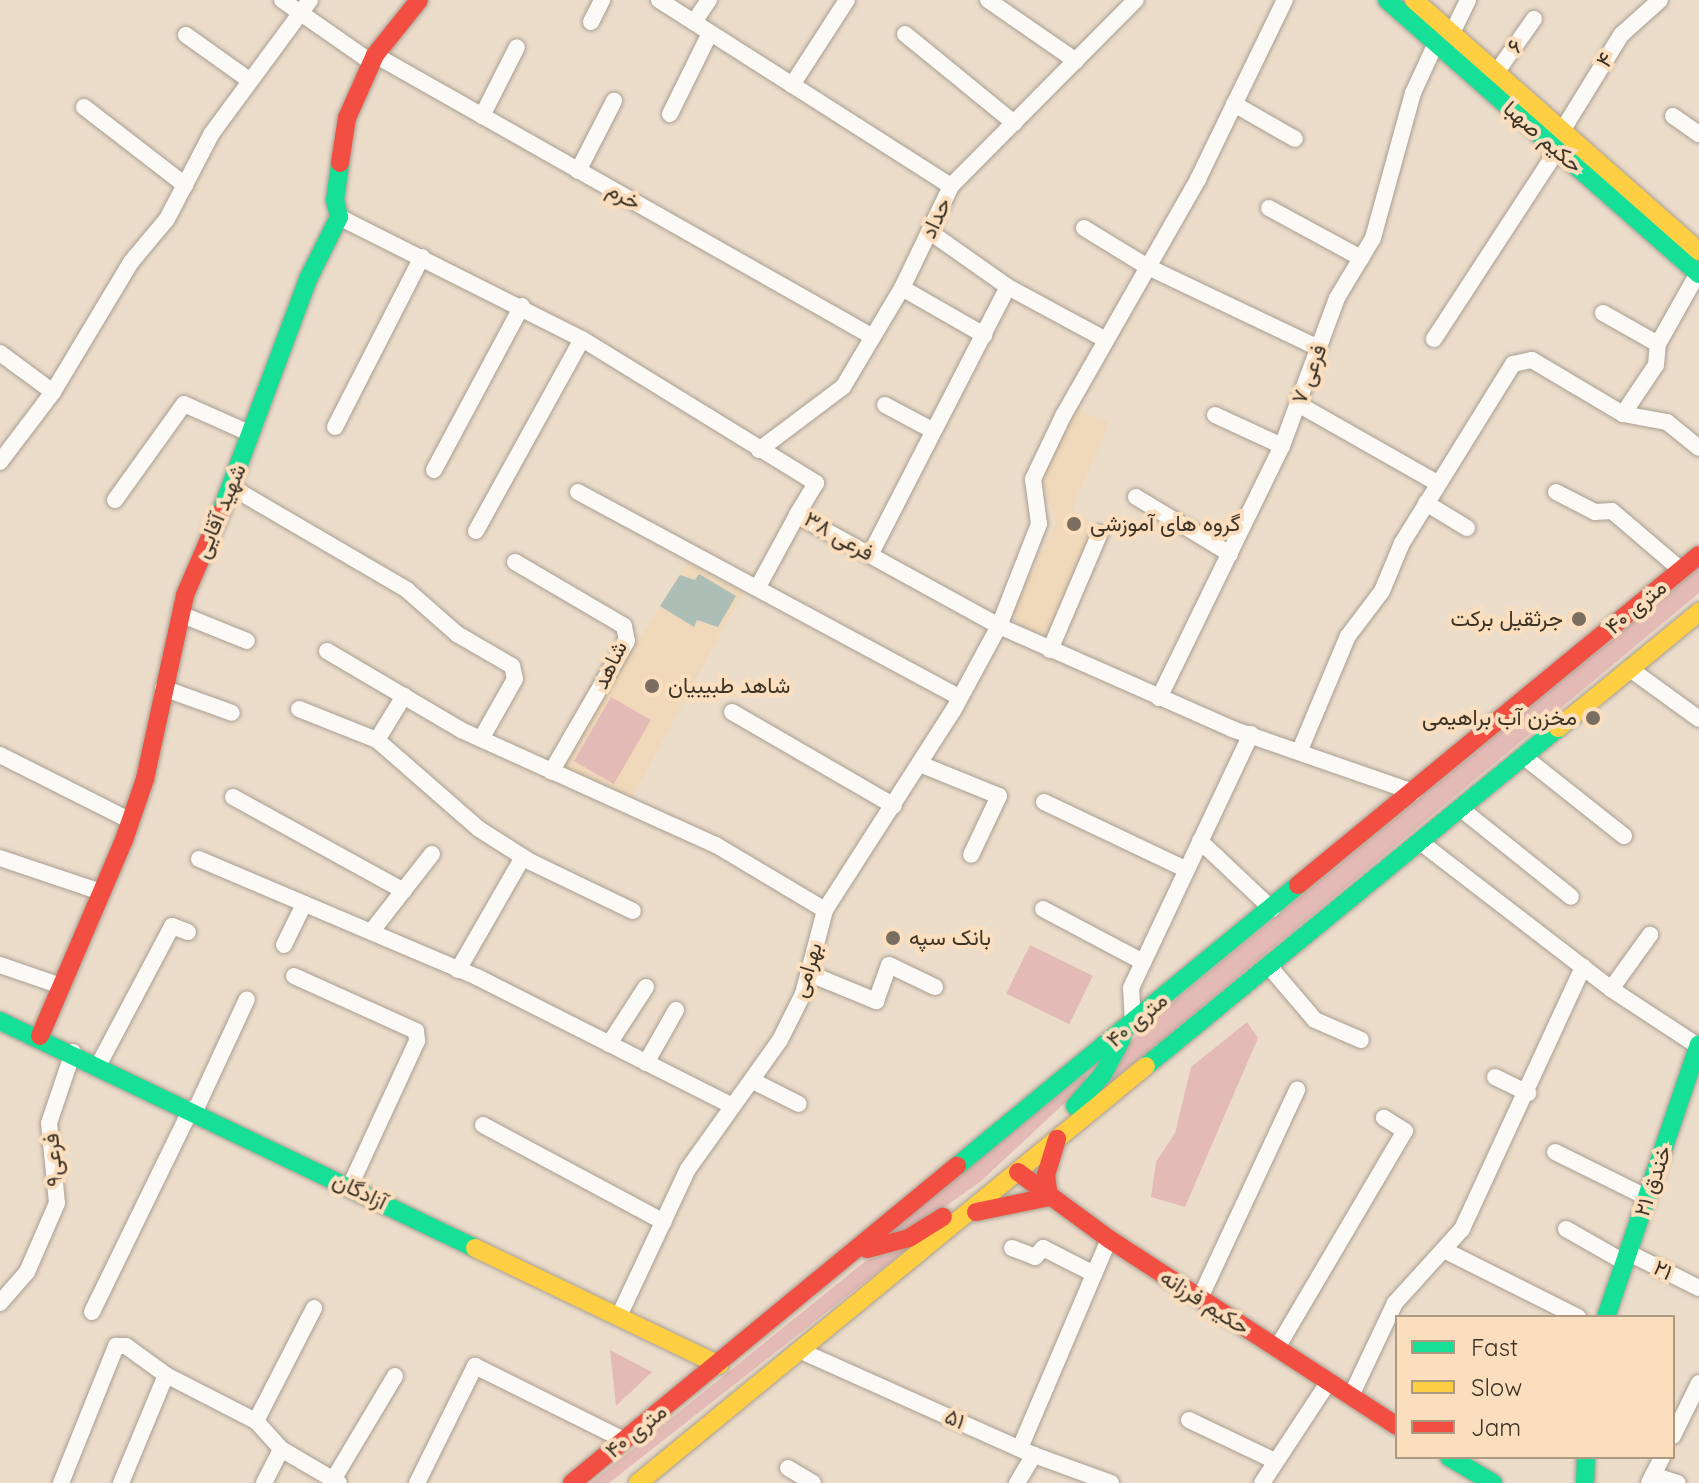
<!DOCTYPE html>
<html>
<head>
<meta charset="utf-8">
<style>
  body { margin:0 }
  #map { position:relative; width:1699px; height:1483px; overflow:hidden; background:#ecddcb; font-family:Quicksand,Vazirmatn,sans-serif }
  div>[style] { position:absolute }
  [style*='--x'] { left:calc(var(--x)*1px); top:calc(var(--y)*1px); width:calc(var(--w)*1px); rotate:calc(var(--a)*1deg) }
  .built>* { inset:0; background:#f0d8ba }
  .green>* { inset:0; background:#e4bab6; transform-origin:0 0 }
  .building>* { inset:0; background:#acbeb6 }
  .roads { filter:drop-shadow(0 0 2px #a99e91) drop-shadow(0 0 2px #a99e91) }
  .street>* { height:16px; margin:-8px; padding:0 8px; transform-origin:8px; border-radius:8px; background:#fcfaf7 }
  .fast>* { height:18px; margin:-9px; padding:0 9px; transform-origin:9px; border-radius:9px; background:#16e098 }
  .slow>* { height:18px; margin:-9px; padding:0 9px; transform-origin:9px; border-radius:9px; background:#ffcf43 }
  .jam>* { height:18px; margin:-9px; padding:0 9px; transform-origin:9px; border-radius:9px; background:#f24e42 }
  .dots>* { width:22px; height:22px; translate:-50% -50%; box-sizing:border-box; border:4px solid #fadebd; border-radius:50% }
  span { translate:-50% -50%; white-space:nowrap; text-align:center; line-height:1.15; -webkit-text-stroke:8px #fadebd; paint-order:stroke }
  .street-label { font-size:22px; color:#3d3326 }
  .poi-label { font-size:22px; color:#3d3326 }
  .left { translate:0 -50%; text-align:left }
  .right { translate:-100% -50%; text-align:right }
  .legend { position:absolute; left:1395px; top:1315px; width:280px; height:144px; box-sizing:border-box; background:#fadebd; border:2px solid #ae9a81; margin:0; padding:10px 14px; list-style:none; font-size:24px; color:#3d3326 }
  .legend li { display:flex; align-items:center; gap:16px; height:40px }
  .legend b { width:40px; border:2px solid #ae9a81 }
</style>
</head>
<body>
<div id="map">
  <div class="built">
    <i style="clip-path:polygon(1074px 408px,1109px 423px,1072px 509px,1094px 525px,1047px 641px,1020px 626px,1013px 610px,1056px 523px,1042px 476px)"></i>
    <i style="clip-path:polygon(687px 563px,743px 592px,632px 798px,560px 766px)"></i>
  </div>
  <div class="green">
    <i style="clip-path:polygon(1699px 568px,1699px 593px,1109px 1084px,1131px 1041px,1152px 1019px)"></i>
    <i style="left:611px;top:697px;width:46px;height:74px;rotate:30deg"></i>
    <i style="left:1030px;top:945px;width:70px;height:54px;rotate:26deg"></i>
    <i style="clip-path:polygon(1247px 1022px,1258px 1038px,1185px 1207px,1151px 1197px,1156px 1162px,1175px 1133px,1191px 1067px)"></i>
    <i style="clip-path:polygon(1086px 1073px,1086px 1083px,980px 1182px,919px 1225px,885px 1235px)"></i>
    <i style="clip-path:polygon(907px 1249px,609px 1483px,591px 1483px,867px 1260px)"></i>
    <i style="clip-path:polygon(610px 1350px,652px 1372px,616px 1406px)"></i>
  </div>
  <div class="building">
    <i style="clip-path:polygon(699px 574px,736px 596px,718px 627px,697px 620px,694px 627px,660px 606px,680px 575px,695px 580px)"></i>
  </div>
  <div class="roads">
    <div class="street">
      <i style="--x:282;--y:0;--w:108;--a:34.9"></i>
      <i style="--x:659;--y:0;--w:346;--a:32.5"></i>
      <i style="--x:988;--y:0;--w:107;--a:34.7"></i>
      <i style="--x:591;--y:22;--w:25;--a:-63"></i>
      <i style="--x:694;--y:22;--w:27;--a:-56"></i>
      <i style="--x:1452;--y:33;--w:37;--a:-64"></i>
      <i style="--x:905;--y:34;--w:141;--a:39.2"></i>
      <i style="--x:186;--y:35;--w:77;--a:35.5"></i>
      <i style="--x:375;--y:55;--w:572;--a:29.52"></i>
      <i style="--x:1496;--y:73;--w:66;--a:-54.9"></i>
      <i style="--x:792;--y:85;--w:101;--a:-57.1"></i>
      <i style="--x:1234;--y:104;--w:70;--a:29.8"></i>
      <i style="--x:84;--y:107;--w:128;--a:37.7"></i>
      <i style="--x:670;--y:114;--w:90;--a:-63.7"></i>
      <i style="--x:482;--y:116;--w:77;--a:-63.1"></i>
      <i style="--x:1673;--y:116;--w:32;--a:35"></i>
      <i style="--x:1562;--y:131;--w:113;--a:-58.4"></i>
      <i style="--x:1621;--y:35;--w:52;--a:-41.9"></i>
      <i style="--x:578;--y:171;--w:79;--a:-62.8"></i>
      <i style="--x:1269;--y:208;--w:105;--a:28.5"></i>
      <i style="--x:339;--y:217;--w:272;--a:26.7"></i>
      <i style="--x:582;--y:339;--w:275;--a:31.6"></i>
      <i style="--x:816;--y:483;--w:37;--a:121"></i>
      <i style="--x:797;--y:515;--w:230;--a:28.8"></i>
      <i style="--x:999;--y:626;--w:255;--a:23.8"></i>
      <i style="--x:1232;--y:729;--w:192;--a:19.2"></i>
      <i style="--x:1084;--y:228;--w:73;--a:31.5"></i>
      <i style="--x:1146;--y:266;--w:191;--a:25.4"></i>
      <i style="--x:930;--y:232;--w:95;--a:35.2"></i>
      <i style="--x:1008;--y:287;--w:111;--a:28.4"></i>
      <i style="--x:902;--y:288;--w:95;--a:29.8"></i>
      <i style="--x:1603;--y:313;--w:63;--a:29.4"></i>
      <i style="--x:1434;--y:339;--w:225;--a:-56.9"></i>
      <i style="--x:0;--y:353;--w:66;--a:36.3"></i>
      <i style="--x:1298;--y:404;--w:160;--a:29.6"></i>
      <i style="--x:885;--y:405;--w:55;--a:28"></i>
      <i style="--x:1623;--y:414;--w:59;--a:-56"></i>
      <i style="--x:1656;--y:365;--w:21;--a:-85"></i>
      <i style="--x:1658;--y:344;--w:81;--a:-60.6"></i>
      <i style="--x:1215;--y:415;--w:74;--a:24.8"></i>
      <i style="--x:335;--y:427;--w:191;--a:-62.9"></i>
      <i style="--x:759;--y:450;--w:105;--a:-36.9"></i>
      <i style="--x:843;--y:387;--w:115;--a:-59.2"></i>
      <i style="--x:902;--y:288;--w:113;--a:-64.3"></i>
      <i style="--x:951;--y:186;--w:262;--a:-45.2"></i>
      <i style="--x:0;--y:462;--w:88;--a:-52.9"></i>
      <i style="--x:53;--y:392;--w:152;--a:-59"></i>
      <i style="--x:131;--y:262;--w:56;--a:-50.1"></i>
      <i style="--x:167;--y:219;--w:97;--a:-62.4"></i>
      <i style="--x:212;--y:133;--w:165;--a:-53.6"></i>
      <i style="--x:434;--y:470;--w:186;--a:-61.8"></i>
      <i style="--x:231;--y:487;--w:204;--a:30.3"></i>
      <i style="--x:407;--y:590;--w:67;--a:41.3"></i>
      <i style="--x:457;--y:634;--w:64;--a:30.2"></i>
      <i style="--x:512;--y:666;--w:13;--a:77"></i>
      <i style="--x:515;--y:679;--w:69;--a:119.5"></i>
      <i style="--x:578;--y:492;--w:432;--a:28.3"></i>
      <i style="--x:1556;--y:492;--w:44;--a:27.1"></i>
      <i style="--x:1595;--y:512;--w:17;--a:-3"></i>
      <i style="--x:1612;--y:511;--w:91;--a:40.5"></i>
      <i style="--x:1136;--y:497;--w:110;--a:31.2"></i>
      <i style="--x:115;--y:500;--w:118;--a:-54.3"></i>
      <i style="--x:184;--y:404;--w:73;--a:24.1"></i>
      <i style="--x:1426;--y:503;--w:48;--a:31.4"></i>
      <i style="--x:476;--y:531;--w:219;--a:-61.1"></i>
      <i style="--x:870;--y:555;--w:301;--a:-62.8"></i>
      <i style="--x:515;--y:562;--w:126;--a:30.4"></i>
      <i style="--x:624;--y:626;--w:15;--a:79"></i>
      <i style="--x:627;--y:641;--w:151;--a:120.1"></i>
      <i style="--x:759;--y:585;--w:80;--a:-61.5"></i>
      <i style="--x:180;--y:614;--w:72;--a:21.9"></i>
      <i style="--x:1050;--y:650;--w:127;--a:-66.9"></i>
      <i style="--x:327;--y:651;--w:156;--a:30.5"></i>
      <i style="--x:461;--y:730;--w:280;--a:24.3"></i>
      <i style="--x:716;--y:845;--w:127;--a:30.8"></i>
      <i style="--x:1630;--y:669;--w:85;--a:35.9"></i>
      <i style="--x:163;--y:688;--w:73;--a:19.9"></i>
      <i style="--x:1159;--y:698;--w:280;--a:-64"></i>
      <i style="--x:1282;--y:446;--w:158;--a:-69.6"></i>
      <i style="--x:1337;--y:298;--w:70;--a:-59"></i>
      <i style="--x:1373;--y:238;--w:150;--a:-74.6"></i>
      <i style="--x:1413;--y:93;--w:55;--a:-65.3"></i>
      <i style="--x:299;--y:709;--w:84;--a:21.7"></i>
      <i style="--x:377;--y:740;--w:135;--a:41.1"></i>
      <i style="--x:479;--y:829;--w:62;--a:32.4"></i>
      <i style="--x:531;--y:862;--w:113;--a:25.7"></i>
      <i style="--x:732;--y:712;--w:187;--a:30.1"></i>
      <i style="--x:377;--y:740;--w:52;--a:-58.5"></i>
      <i style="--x:1300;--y:750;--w:124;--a:-67.2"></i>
      <i style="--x:1348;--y:636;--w:56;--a:-52.9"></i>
      <i style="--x:1382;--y:591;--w:52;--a:-67.4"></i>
      <i style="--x:1402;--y:543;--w:211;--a:-58.2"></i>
      <i style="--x:1513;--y:364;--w:19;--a:-12"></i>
      <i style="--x:1532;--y:360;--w:106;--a:30.7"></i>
      <i style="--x:1623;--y:414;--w:45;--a:10.3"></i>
      <i style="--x:1667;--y:422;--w:41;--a:39.1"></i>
      <i style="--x:0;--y:755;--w:147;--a:26.7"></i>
      <i style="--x:1523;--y:756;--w:129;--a:38.4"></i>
      <i style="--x:920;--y:764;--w:85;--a:22.1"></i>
      <i style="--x:999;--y:796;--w:65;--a:115.4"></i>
      <i style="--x:233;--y:797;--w:195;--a:28.8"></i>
      <i style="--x:1044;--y:802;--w:158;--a:25.4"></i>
      <i style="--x:1460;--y:808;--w:142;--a:38.7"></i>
      <i style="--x:1200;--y:841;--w:99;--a:43.4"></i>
      <i style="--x:1419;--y:841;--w:242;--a:37.6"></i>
      <i style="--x:1611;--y:989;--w:104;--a:33.2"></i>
      <i style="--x:0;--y:858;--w:107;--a:18.6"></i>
      <i style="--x:199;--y:859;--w:302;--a:23"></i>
      <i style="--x:477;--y:977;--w:286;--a:26.8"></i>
      <i style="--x:1043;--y:909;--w:113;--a:27.9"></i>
      <i style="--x:371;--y:932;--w:99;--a:-52"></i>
      <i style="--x:284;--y:945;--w:46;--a:-64"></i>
      <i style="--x:0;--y:965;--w:65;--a:19"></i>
      <i style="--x:1268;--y:965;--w:72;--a:49.5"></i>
      <i style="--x:1315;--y:1020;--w:50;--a:23.5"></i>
      <i style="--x:458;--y:970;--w:130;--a:-60.1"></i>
      <i style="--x:808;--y:973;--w:74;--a:22.4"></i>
      <i style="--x:876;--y:1001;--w:38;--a:-70"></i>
      <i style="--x:889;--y:965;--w:51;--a:25.6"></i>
      <i style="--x:294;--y:976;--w:134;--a:24.3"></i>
      <i style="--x:416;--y:1031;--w:10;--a:84"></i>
      <i style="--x:417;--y:1041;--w:160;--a:114.8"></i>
      <i style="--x:1611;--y:989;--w:67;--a:-54.2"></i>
      <i style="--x:1133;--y:1024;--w:36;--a:-93"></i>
      <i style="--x:1131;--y:988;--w:281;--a:-64.7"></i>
      <i style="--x:609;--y:1044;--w:68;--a:-57"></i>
      <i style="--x:646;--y:1063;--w:61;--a:-60.5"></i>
      <i style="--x:99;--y:1064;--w:156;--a:-62.1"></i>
      <i style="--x:172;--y:926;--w:17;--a:21"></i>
      <i style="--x:1495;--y:1077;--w:37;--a:26"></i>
      <i style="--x:753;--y:1081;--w:51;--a:26.6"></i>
      <i style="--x:195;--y:1111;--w:123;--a:-65.1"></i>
      <i style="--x:483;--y:1125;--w:205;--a:28.2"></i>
      <i style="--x:1555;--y:1152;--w:104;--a:26.3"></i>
      <i style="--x:1566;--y:1229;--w:67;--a:29.6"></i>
      <i style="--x:1012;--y:1248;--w:25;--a:21"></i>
      <i style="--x:1035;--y:1257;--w:12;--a:-48"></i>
      <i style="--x:1043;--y:1248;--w:57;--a:27"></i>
      <i style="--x:1444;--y:1250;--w:150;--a:26.6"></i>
      <i style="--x:1627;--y:1252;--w:80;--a:26.6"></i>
      <i style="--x:1200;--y:1298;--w:230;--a:-65"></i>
      <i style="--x:0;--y:1303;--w:41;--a:-48.9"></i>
      <i style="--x:27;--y:1272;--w:75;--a:-66.5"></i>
      <i style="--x:57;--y:1203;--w:80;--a:-95.7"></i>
      <i style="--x:49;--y:1123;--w:75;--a:-71.3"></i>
      <i style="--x:92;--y:1312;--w:226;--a:-64"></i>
      <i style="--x:619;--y:1316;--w:162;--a:-64.9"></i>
      <i style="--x:688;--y:1169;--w:158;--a:-54.5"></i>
      <i style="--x:780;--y:1040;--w:51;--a:-63.4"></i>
      <i style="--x:803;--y:994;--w:87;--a:-75.3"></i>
      <i style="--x:825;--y:910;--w:237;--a:-57.3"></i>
      <i style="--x:953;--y:711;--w:97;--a:-61.6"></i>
      <i style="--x:999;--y:626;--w:110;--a:-68.6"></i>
      <i style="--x:1039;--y:524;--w:45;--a:-97.6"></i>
      <i style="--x:1033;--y:479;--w:70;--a:-64.5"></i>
      <i style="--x:1063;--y:416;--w:273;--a:-60.3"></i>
      <i style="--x:1198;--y:179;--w:199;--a:-64.1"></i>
      <i style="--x:1277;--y:1348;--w:252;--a:-59.5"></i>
      <i style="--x:1405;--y:1131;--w:25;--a:-148"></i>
      <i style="--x:801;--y:1351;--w:255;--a:24.1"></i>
      <i style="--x:1034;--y:1455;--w:82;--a:20"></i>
      <i style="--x:1351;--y:1396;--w:103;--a:-64.7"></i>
      <i style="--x:1395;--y:1303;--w:100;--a:-47.8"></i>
      <i style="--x:1462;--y:1229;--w:289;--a:-65.2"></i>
      <i style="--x:1189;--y:1420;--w:95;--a:25.5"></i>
      <i style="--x:256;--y:1421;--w:127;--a:-62.8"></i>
      <i style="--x:1673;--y:1436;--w:59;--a:-63.9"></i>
      <i style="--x:1020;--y:1448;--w:227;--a:-66.9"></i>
      <i style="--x:788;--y:1468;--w:29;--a:31"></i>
      <i style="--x:1653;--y:1475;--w:26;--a:18"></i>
      <i style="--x:333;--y:1480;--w:121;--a:-59.2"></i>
      <i style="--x:61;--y:1483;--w:148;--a:-68.1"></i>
      <i style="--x:116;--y:1346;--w:10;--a:0"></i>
      <i style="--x:126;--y:1346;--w:49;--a:35.9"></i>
      <i style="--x:166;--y:1375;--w:101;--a:27.1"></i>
      <i style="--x:256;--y:1421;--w:38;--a:48"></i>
      <i style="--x:281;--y:1449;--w:67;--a:30.4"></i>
      <i style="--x:121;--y:1483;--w:117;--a:-67.4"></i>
      <i style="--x:264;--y:1483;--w:38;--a:-63"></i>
      <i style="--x:417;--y:1483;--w:131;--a:-63.6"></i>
      <i style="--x:475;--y:1366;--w:166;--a:26.4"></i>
      <i style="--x:1017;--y:1483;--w:33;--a:-59"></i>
      <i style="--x:1262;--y:1483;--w:122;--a:-56.7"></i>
      <i style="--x:1649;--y:1483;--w:29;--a:-63"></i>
    </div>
    <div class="fast">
      <i style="--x:1387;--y:0;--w:415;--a:41.3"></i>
      <i style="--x:221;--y:512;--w:251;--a:-69.5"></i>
      <i style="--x:309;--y:277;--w:67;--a:-63.4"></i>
      <i style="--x:339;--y:217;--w:17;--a:-103"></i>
      <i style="--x:335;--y:200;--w:37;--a:-82"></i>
      <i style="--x:0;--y:1021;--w:526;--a:25.54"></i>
      <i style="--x:1146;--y:1066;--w:533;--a:-39.37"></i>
      <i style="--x:1075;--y:1106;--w:43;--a:-48.8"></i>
      <i style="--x:1103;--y:1074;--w:40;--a:-62"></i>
      <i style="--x:957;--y:1166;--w:442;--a:-39.5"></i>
      <i style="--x:1606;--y:1317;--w:288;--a:-71.2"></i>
      <i style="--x:1449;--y:1457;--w:51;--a:30.6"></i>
      <i style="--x:1585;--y:1483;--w:26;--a:-88"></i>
    </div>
    <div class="slow">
      <i style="--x:1414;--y:0;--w:380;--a:41.4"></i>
      <i style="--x:1558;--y:728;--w:183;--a:-39.4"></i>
      <i style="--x:475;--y:1248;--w:271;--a:25.6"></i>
      <i style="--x:638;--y:1483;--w:657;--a:-39.38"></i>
    </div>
    <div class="jam">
      <i style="--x:340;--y:163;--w:46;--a:-81.2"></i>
      <i style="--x:347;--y:118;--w:69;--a:-66"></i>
      <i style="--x:375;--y:55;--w:70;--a:-51.3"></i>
      <i style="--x:1298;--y:885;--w:519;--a:-39.45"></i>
      <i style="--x:40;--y:1036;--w:213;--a:-66.8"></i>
      <i style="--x:124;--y:840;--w:65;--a:-71"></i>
      <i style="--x:145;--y:779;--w:188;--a:-77.7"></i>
      <i style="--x:185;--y:595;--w:90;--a:-66.6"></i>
      <i style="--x:1018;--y:1172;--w:113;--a:36.4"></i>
      <i style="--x:1109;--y:1239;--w:343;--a:33"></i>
      <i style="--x:976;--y:1212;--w:75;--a:-11.6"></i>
      <i style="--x:1049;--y:1197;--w:22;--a:-98"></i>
      <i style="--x:1046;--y:1175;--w:38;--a:-73"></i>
      <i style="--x:867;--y:1249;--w:43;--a:-14.7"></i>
      <i style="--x:909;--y:1238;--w:40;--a:-32"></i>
      <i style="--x:572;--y:1483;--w:499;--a:-39.5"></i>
    </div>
  </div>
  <div class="dots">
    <i style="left:1074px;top:524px;background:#7a6e60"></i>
    <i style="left:1579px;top:619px;background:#7a6e60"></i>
    <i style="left:652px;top:686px;background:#7a6e60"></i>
    <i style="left:1593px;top:718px;background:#7a6e60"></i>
    <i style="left:893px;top:938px;background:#7a6e60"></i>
  </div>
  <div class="street-label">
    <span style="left:1515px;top:46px;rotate:-54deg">۶</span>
    <span style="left:1605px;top:60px;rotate:-56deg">۴</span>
    <span style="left:1543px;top:137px;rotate:41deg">حکیم صهبا</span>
    <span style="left:624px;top:196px;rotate:29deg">خرم</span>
    <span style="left:936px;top:218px;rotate:-65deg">حداد</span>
    <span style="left:1309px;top:374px;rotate:-69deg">فرعی ۷</span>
    <span style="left:220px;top:511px;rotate:-67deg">شهید آقایی</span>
    <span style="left:839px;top:536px;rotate:30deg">فرعی ۳۸</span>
    <span style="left:1636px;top:607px;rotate:-40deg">۴۰ متری</span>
    <span style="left:610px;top:665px;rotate:-64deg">شاهد</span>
    <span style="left:807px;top:970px;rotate:-73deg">بهرامی</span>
    <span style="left:1137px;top:1020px;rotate:-40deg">۴۰ متری</span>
    <span style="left:53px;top:1160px;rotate:-95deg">فرعی۹</span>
    <span style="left:1653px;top:1181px;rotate:-71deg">۲۱ خندق</span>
    <span style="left:360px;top:1191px;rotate:26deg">آزادگان</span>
    <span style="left:1663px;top:1270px;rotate:27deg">۲۱</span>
    <span style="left:1205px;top:1302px;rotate:33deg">حکیم فرزانه</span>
    <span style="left:955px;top:1419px;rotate:24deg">۵۱</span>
    <span style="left:636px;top:1431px;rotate:-39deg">۴۰ متری</span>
  </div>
  <div class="poi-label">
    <span class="left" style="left:1090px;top:524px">گروه های آموزشی</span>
    <span class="right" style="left:1563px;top:619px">جرثقیل برکت</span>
    <span class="left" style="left:668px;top:686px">شاهد طبیبیان</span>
    <span class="right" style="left:1577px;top:718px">مخزن آب براهیمی</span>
    <span class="left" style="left:909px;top:938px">بانک سپه</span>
  </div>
  <ul class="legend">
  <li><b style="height:10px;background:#16e098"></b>Fast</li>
  <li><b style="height:10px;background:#ffcf43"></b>Slow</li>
  <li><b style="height:10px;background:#f24e42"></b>Jam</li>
  </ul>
</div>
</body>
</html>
